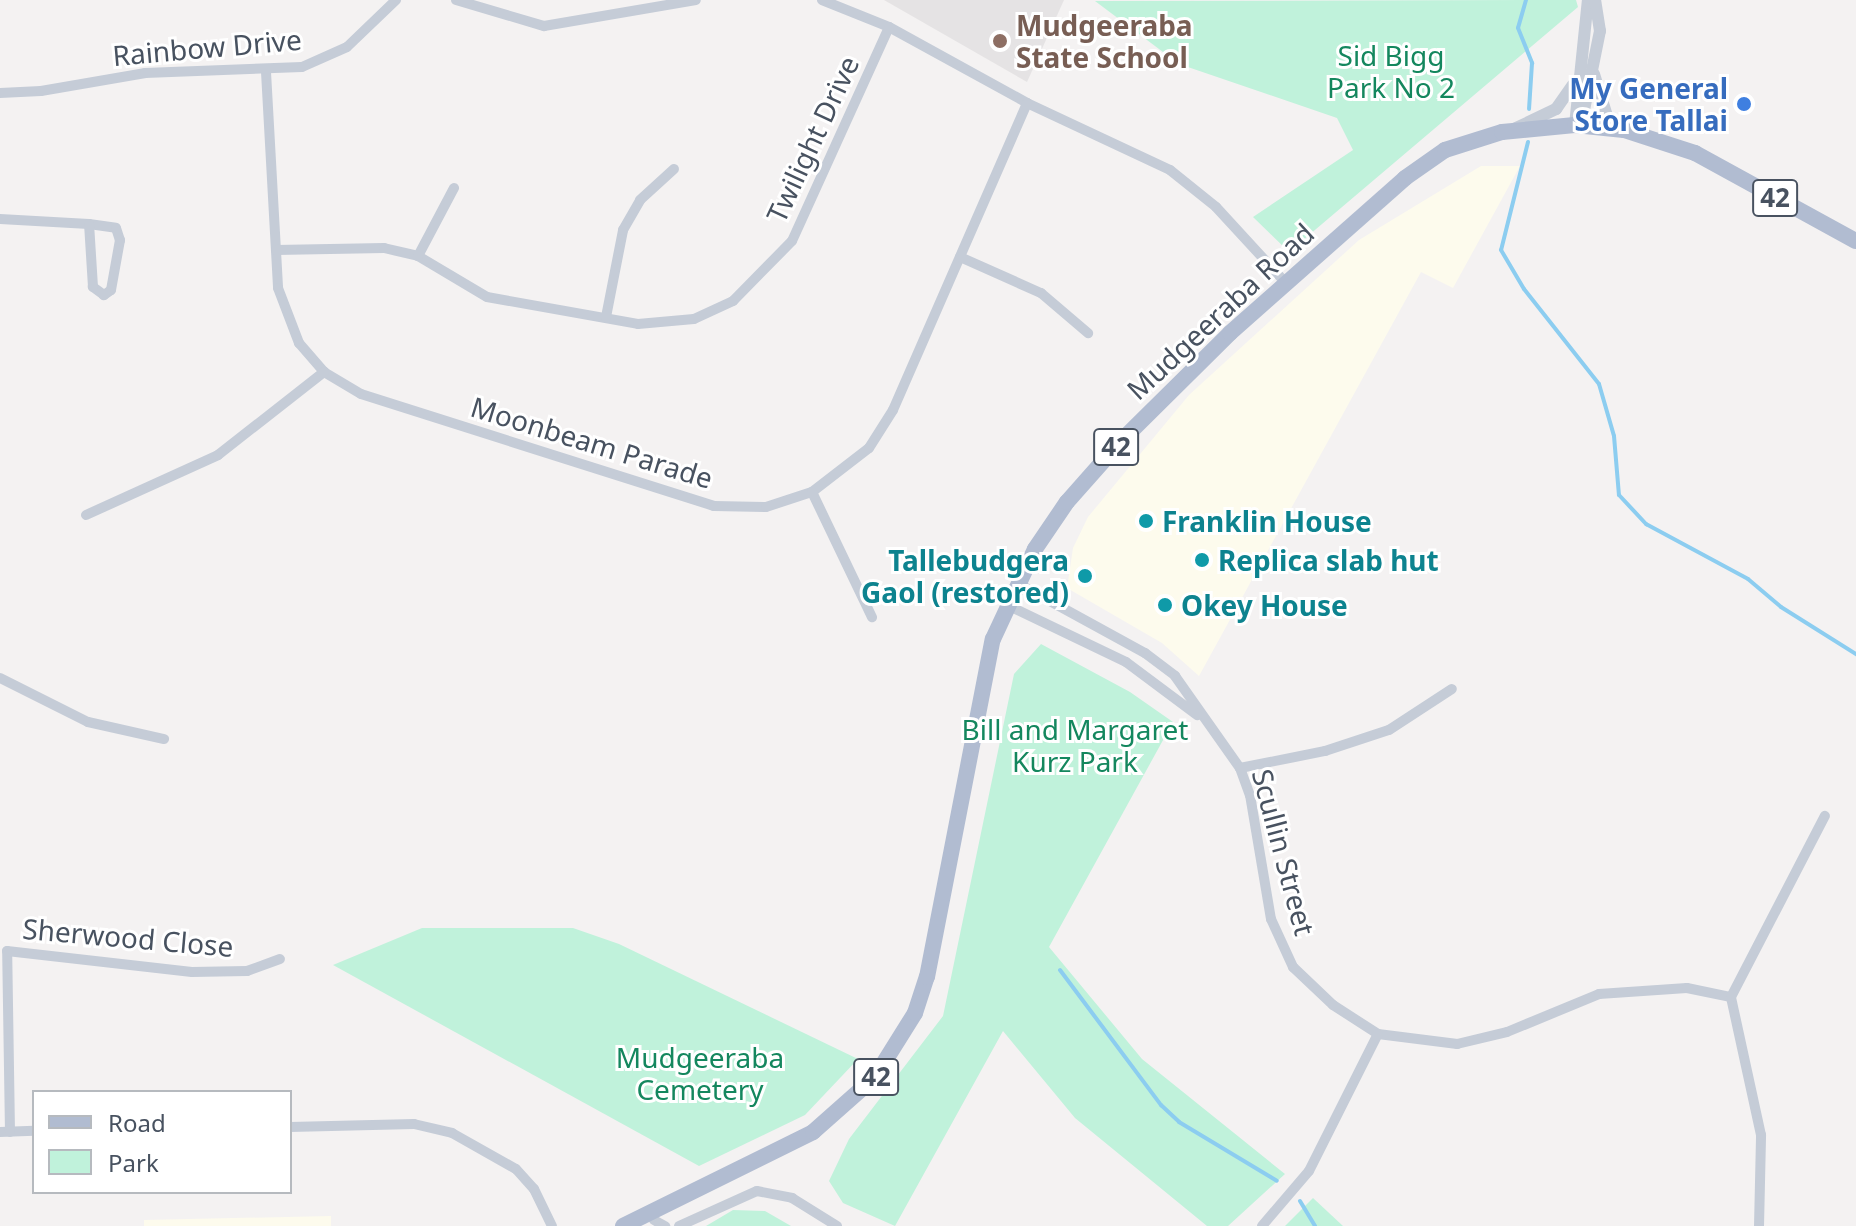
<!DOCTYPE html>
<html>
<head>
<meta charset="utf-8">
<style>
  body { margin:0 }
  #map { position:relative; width:1856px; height:1226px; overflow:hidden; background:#f4f2f2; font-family:"Noto Sans",sans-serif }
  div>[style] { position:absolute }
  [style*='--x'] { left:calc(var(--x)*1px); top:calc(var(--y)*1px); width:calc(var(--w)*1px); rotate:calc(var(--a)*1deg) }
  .commercial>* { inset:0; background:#fdfbed }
  .education>* { inset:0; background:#e5e3e4 }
  .green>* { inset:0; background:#c0f2db }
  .stream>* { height:4px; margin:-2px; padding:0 2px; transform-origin:2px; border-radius:2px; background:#8ccdf0 }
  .minor>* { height:10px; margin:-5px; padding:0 5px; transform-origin:5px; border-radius:5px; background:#c5ccd7 }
  .tertiary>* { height:12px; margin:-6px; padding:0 6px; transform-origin:6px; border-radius:6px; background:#c5ccd7 }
  .primary>* { height:16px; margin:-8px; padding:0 8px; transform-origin:8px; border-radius:8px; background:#b1bcd1 }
  .dots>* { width:22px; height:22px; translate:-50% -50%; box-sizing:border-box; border:4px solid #fff; border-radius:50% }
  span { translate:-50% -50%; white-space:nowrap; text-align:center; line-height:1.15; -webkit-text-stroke:6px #fff; paint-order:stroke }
  .shield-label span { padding:2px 6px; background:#fff; border:2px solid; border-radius:6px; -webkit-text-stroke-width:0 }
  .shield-label { font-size:26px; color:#485260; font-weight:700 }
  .education-label { font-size:28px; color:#785e54; font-weight:700 }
  .left { translate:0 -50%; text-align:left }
  .street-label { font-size:28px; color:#485260 }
  .park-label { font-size:28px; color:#14875e }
  .shop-label { font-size:28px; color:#366cbe; font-weight:700 }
  .right { translate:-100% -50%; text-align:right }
  .culture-label { font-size:28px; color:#0d838f; font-weight:700 }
  .legend { position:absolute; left:32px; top:1090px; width:260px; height:104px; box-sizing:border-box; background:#fff; border:2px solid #b6babf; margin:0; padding:10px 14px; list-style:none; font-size:24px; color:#485260 }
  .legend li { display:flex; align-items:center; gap:16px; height:40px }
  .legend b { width:40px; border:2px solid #b6babf }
</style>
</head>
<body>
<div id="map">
  <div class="commercial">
    <i style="clip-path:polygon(1481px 166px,1520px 166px,1453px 288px,1421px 272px,1199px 676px,1162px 643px,1067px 588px,1073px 548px,1088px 517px,1189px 395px,1359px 240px)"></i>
    <i style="clip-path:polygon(331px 1216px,331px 1226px,144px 1226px,144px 1220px)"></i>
  </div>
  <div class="education">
    <i style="clip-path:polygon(884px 0,1064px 0,1027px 82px)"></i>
  </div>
  <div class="green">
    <i style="clip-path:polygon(1576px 0,1578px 7px,1289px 252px,1253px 217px,1353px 150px,1337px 118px,1179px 64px,1095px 1px)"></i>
    <i style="clip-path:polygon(1041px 644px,1130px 692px,1173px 722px,1049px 947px,1142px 1059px,1285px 1174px,1228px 1226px,1207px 1226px,1075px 1118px,1003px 1031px,895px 1226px,843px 1203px,829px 1181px,849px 1139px,943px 1016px,1014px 674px)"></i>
    <i style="clip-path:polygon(422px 928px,573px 928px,619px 944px,858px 1059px,805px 1115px,699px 1166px,333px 965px)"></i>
    <i style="clip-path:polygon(1313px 1198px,1343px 1226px,1285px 1226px)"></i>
    <i style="clip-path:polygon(733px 1210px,765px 1211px,791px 1226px,706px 1226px)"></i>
  </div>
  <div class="stream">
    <i style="--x:1526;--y:0;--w:29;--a:106"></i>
    <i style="--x:1518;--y:28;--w:38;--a:68"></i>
    <i style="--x:1532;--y:63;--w:46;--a:93.7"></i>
    <i style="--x:1528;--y:142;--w:111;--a:104"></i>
    <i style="--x:1501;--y:250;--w:45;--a:59.5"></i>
    <i style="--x:1524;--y:289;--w:121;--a:51.7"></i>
    <i style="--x:1599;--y:384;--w:54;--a:73.9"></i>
    <i style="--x:1614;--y:436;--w:59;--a:85.2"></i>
    <i style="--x:1619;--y:495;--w:40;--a:47"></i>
    <i style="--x:1646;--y:524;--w:116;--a:28.3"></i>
    <i style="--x:1748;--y:579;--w:43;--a:40.3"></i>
    <i style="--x:1781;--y:607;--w:89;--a:32.1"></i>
    <i style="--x:1060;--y:970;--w:169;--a:53.2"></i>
    <i style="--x:1161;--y:1105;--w:25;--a:43"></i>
    <i style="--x:1179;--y:1122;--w:114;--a:31"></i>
    <i style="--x:1300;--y:1201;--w:29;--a:59"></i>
  </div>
  <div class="minor">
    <i style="--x:456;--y:0;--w:92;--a:16.5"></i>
    <i style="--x:544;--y:26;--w:154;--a:-9.7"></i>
    <i style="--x:822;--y:0;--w:72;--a:21.9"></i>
    <i style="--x:889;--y:27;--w:158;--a:28.8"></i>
    <i style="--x:1027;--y:103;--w:158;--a:25.1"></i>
    <i style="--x:1170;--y:170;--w:59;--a:38.8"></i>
    <i style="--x:1216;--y:207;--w:103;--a:47.4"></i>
    <i style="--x:266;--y:72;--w:216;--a:86.8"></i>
    <i style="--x:278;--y:288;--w:59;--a:69.1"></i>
    <i style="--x:299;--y:343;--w:38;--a:49"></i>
    <i style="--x:324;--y:372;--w:43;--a:30.7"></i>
    <i style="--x:361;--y:394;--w:370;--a:17.6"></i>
    <i style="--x:714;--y:506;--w:52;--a:1.1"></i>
    <i style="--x:766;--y:507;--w:48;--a:-18.1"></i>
    <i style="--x:812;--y:492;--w:72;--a:-37.7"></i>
    <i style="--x:869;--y:448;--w:45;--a:-57.7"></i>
    <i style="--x:893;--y:410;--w:335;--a:-66.4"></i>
    <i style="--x:0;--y:93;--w:41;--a:-2.8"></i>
    <i style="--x:41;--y:91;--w:106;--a:-9.8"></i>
    <i style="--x:145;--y:73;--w:157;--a:-2.2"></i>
    <i style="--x:302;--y:67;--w:49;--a:-24"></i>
    <i style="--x:347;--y:47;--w:68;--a:-43.8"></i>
    <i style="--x:0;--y:219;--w:89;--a:3.2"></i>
    <i style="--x:89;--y:224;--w:27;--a:8"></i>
    <i style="--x:116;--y:228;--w:13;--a:72"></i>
    <i style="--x:120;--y:240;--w:51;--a:100.2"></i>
    <i style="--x:111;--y:290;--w:9;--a:144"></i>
    <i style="--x:104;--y:295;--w:14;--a:-144"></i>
    <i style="--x:93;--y:287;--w:63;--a:-93.6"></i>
    <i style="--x:276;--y:250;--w:108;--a:-1.1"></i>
    <i style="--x:384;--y:248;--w:35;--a:13"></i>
    <i style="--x:418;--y:256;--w:80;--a:30.7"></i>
    <i style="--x:487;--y:297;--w:153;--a:10.1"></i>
    <i style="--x:638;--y:324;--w:56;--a:-5.1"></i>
    <i style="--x:694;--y:319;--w:43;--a:-24.8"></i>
    <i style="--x:733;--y:301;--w:84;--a:-45.5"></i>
    <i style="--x:792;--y:241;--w:235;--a:-65.6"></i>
    <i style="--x:418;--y:256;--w:77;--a:-62.1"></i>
    <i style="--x:960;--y:257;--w:89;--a:24"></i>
    <i style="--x:1041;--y:293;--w:62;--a:40.4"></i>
    <i style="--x:606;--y:317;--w:89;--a:-78.9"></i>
    <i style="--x:623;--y:230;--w:34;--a:-60"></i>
    <i style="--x:640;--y:200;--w:46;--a:-42.4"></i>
    <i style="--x:812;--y:492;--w:139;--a:64.4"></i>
    <i style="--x:86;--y:515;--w:145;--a:-24.4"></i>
    <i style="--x:218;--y:455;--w:135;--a:-38.1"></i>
    <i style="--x:1017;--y:583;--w:146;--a:28.7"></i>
    <i style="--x:1145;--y:653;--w:38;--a:37"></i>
    <i style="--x:1175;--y:676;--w:113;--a:54.8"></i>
    <i style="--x:1240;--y:768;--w:29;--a:70"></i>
    <i style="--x:1250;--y:795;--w:126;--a:80.4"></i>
    <i style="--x:1271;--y:919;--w:53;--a:65.4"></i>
    <i style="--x:1293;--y:967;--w:55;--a:43.5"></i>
    <i style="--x:1333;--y:1005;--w:54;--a:32.8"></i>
    <i style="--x:1378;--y:1034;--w:80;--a:7.2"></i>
    <i style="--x:1457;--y:1044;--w:51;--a:-13.5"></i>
    <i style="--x:1507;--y:1032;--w:100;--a:-22.4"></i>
    <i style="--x:1599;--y:994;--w:88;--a:-3.9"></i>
    <i style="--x:1687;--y:988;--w:45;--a:11.6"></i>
    <i style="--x:1007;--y:605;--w:132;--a:25.6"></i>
    <i style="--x:1126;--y:662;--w:89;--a:36.7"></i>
    <i style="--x:0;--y:678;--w:98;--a:26.6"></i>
    <i style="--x:88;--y:722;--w:78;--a:12.6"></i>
    <i style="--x:1240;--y:768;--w:87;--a:-11.3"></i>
    <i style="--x:1325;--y:751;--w:67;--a:-18.2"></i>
    <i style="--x:1389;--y:730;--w:75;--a:-33.1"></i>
    <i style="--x:290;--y:1127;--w:124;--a:-1.4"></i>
    <i style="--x:414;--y:1124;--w:39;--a:13"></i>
    <i style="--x:452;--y:1133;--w:73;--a:29.4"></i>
    <i style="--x:516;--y:1169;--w:27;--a:48"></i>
    <i style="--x:534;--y:1189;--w:41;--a:64.1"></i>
    <i style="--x:0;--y:1132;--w:34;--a:-2"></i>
    <i style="--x:10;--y:1132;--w:181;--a:-90.9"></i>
    <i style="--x:7;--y:951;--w:186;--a:6.5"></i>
    <i style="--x:192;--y:972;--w:55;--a:-1"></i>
    <i style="--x:247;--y:971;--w:35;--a:-20"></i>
    <i style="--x:654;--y:1220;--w:13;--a:29"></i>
    <i style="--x:679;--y:1226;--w:85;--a:-24.2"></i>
    <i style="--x:757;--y:1191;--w:36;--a:11"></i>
    <i style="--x:792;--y:1198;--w:53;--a:31.9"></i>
    <i style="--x:1262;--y:1226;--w:72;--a:-49.5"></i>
    <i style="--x:1309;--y:1171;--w:153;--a:-63.3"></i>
    <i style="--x:1759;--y:1226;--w:91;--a:-88.7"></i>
    <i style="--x:1761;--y:1135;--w:141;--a:-102.3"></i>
    <i style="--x:1731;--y:997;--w:204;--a:-62.6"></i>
  </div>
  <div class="tertiary">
    <i style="--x:1594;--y:74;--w:44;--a:72.8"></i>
    <i style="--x:1607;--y:116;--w:22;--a:39"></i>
    <i style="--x:1575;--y:125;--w:126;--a:-84.1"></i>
    <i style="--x:1581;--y:125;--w:96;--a:-78.6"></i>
    <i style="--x:1600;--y:31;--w:31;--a:-99"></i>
    <i style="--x:1514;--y:129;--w:47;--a:-25.5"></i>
    <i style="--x:1556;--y:109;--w:29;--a:-55"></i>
  </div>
  <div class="primary">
    <i style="--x:623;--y:1226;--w:212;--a:-26.3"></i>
    <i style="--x:813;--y:1132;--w:83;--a:-41.6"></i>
    <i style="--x:875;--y:1077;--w:75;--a:-58"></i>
    <i style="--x:915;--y:1013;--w:38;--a:-72"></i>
    <i style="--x:927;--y:977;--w:344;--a:-79"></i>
    <i style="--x:993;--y:639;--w:99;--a:-65"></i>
    <i style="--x:1035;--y:549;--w:57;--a:-55.8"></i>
    <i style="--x:1067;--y:502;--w:81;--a:-48.5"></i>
    <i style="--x:1121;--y:441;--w:153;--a:-44.7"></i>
    <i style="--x:1230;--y:333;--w:234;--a:-41.5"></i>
    <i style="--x:1405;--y:178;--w:49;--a:-35"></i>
    <i style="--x:1445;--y:150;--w:60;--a:-17.5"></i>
    <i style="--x:1502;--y:132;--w:73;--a:-5.5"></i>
    <i style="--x:1575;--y:125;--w:49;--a:5.8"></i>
    <i style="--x:1624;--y:130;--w:75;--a:17.9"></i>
    <i style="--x:1695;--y:153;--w:183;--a:28.7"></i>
  </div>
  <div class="dots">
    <i style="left:1000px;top:41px;background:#8d6e63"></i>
    <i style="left:1744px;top:104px;background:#3f7fe0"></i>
    <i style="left:1146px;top:521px;background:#0f9aa8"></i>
    <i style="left:1202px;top:560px;background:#0f9aa8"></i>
    <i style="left:1085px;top:576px;background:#0f9aa8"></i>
    <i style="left:1165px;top:605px;background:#0f9aa8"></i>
  </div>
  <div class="shield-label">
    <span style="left:1775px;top:198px">42</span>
    <span style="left:1116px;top:447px">42</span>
    <span style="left:876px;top:1077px">42</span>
  </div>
  <div class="education-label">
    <span class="left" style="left:1016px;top:41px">Mudgeeraba<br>State School</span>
  </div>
  <div class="street-label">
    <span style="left:207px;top:47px;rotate:-5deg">Rainbow Drive</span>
    <span style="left:812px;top:139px;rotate:-65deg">Twilight Drive</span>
    <span style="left:1220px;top:311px;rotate:-43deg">Mudgeeraba Road</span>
    <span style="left:592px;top:442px;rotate:17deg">Moonbeam Parade</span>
    <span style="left:1284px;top:852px;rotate:75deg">Scullin Street</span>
    <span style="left:128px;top:937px;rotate:5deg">Sherwood Close</span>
  </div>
  <div class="park-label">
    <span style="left:1391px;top:71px">Sid Bigg<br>Park No 2</span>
    <span style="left:1075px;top:745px">Bill and Margaret<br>Kurz Park</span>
    <span style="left:700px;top:1073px">Mudgeeraba<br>Cemetery</span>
  </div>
  <div class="shop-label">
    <span class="right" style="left:1728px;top:104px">My General<br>Store Tallai</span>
  </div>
  <div class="culture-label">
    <span class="left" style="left:1162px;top:521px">Franklin House</span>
    <span class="right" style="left:1069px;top:576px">Tallebudgera<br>Gaol (restored)</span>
    <span class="left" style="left:1218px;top:560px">Replica slab hut</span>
    <span class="left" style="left:1181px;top:605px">Okey House</span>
  </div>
  <ul class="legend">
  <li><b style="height:10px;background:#b1bcd1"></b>Road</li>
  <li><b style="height:22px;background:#c0f2db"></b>Park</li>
  </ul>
</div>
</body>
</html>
